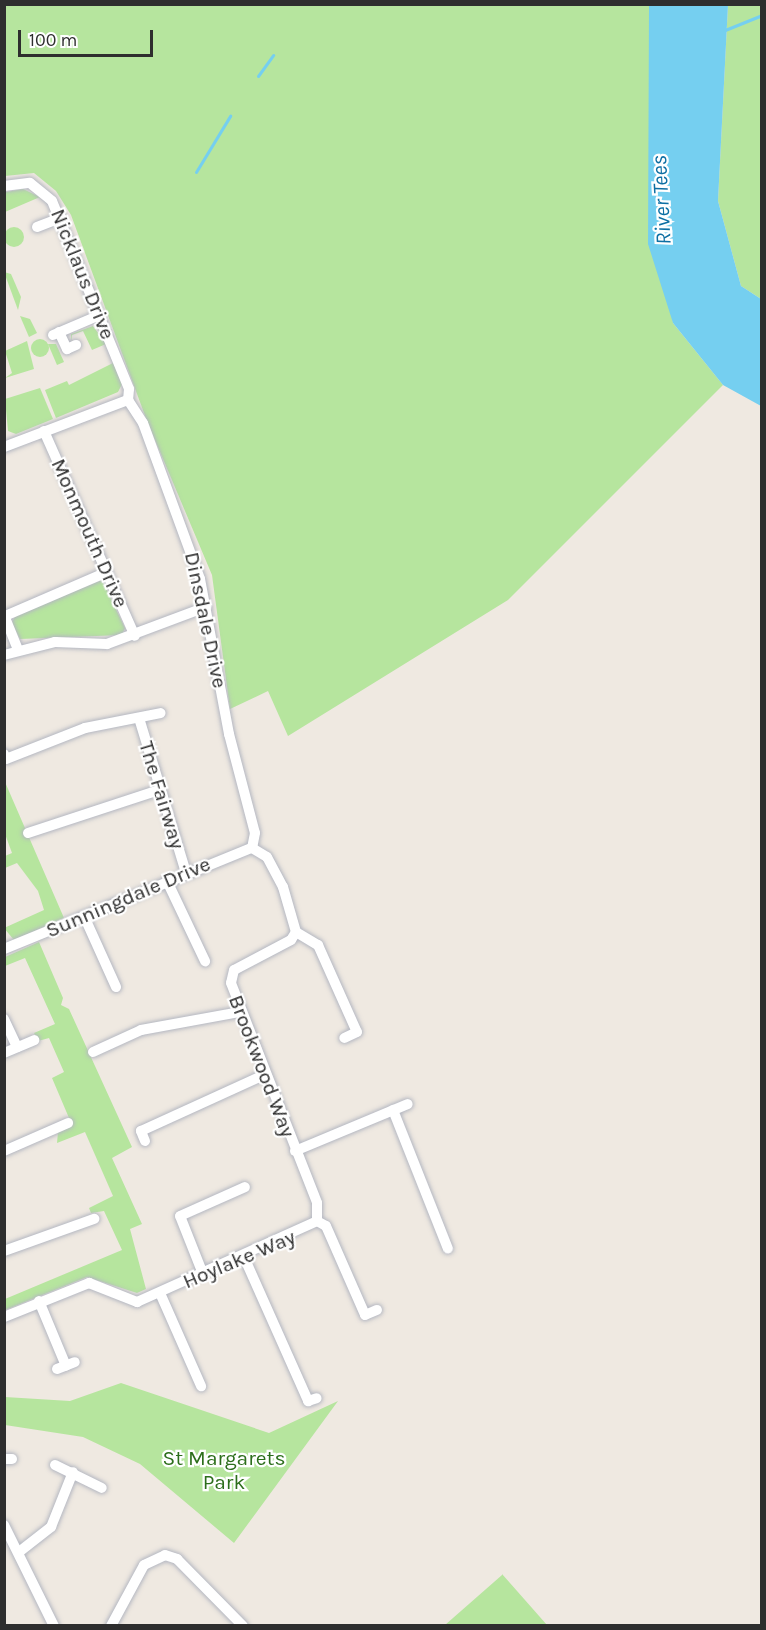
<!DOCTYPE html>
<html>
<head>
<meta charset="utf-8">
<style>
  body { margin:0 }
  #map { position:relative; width:766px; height:1630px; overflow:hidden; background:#efe9e1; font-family:Karla,sans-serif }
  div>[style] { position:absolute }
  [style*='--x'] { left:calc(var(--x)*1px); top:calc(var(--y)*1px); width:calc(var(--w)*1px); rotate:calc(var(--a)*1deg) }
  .green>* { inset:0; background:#b6e59e }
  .round { border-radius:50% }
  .water>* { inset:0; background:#75cff0 }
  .stream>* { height:3px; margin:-1.5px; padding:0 1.5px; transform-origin:1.5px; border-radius:1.5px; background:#75cff0 }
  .roads { filter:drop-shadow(0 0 2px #b4b7c1) drop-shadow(0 0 2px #b4b7c1) }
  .street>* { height:10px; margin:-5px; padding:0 5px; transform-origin:5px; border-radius:5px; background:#fff }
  span { translate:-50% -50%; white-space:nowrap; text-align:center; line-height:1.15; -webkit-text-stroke:4.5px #fff; paint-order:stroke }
  .street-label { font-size:21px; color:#2e2e2e }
  .park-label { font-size:21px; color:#2c6e1b }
  .water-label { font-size:22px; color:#0d6fa3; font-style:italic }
  .frame { position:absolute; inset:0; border:6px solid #2e2e2e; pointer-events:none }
  .scale { position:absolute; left:18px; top:30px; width:135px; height:27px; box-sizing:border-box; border:3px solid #2e2e2e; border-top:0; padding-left:8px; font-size:18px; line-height:21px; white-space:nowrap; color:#2e2e2e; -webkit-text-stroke:4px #fff; paint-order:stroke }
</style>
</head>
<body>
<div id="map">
  <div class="green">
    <i style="clip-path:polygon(5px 5px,649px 5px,673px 323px,723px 385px,508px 600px,288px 736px,268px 691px,230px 709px,212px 575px,147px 421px,71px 215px,56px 191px,34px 173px,5px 176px)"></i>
    <i style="clip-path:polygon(728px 5px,761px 5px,761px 299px,741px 286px,718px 201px)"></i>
    <i style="clip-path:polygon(23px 189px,40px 197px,5px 212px,6px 192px)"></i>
    <i class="round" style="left:4px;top:227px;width:20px;height:20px"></i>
    <i style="clip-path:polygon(4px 272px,11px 274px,21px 297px,18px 310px)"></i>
    <i style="clip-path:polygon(20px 316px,30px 319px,37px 333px,29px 337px)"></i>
    <i style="clip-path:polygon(93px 326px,106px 344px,92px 350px,83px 331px,72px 335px,71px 343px,71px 334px)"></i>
    <i class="round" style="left:31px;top:339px;width:18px;height:18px"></i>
    <i style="clip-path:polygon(27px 341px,34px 369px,5px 378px,12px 373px,5px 351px)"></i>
    <i style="clip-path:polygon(48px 344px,56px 344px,64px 362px,57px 365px)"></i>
    <i style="clip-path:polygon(115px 362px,123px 382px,118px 392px,56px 418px,45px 390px,67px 381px,69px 385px)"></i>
    <i style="clip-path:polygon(40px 388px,53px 419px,16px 434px,8px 431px,5px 399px)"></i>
    <i style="clip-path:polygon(102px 580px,125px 628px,122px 635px,20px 639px,12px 623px,16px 614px)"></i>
    <i style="clip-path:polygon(5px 782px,64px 918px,14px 940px,4px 928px,44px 910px,38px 891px,17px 863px,5px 868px,5px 856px,12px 853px,5px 834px)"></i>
    <i style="clip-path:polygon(39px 942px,63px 998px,61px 1005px,69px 1009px,132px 1147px,112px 1158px,142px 1224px,130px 1229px,146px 1289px,137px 1293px,87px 1277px,5px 1310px,5px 1299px,122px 1250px,104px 1211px,91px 1213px,89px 1208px,113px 1196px,85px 1132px,57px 1143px,58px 1132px,72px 1125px,52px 1078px,64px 1072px,49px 1038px,38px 1041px,34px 1033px,55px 1024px,25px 958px,5px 966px,5px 957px)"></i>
    <i style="clip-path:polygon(121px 1383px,269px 1433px,338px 1401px,234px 1543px,140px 1464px,83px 1437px,5px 1425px,5px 1397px,70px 1401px)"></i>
    <i style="clip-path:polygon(502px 1574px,547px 1625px,445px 1625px,502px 1575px)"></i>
  </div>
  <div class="water">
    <i style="clip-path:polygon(649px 5px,728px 5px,718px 201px,741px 286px,761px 299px,761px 406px,723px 385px,673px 323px,648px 244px)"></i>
  </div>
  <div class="stream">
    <i style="--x:725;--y:30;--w:40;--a:-22"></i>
    <i style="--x:258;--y:76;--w:26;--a:-54"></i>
    <i style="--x:196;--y:172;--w:66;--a:-58.7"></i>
  </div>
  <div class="roads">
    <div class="street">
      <i style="--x:4;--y:186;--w:26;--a:-7"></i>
      <i style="--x:30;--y:183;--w:28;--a:39"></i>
      <i style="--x:52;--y:201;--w:203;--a:67.7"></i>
      <i style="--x:129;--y:389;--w:11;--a:95"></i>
      <i style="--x:37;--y:227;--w:26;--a:-21"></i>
      <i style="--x:59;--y:332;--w:19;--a:65"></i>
      <i style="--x:67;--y:349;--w:10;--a:-24"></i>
      <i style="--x:53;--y:335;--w:51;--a:-23.1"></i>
      <i style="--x:128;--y:400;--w:27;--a:57"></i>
      <i style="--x:143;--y:423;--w:166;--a:69.9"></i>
      <i style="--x:200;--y:579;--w:158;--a:79.4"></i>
      <i style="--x:229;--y:734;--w:102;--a:75.3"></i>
      <i style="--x:255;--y:833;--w:15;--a:101"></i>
      <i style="--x:44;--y:431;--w:224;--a:66.1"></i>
      <i style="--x:4;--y:447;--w:133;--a:-20.8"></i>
      <i style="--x:4;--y:615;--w:37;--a:68"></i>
      <i style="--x:5;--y:616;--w:111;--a:-23.3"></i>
      <i style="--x:4;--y:655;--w:53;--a:-14.3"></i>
      <i style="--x:55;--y:642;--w:52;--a:2.2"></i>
      <i style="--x:107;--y:644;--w:106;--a:-20.5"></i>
      <i style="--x:139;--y:718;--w:162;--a:73.1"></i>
      <i style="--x:4;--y:754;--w:5;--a:68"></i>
      <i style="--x:6;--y:759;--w:85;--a:-21.4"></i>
      <i style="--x:85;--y:728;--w:77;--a:-11.2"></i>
      <i style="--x:28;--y:833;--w:138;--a:-18.2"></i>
      <i style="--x:252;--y:848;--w:17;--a:31"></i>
      <i style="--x:267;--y:857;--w:34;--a:62"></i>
      <i style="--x:283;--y:887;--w:47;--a:73.9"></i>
      <i style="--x:296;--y:932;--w:9;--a:122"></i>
      <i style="--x:291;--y:940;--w:64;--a:152.2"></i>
      <i style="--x:234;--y:970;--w:13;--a:103"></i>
      <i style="--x:231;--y:983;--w:236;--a:68.6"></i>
      <i style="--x:317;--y:1203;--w:18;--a:90"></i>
      <i style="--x:167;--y:881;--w:89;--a:64.6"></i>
      <i style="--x:84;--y:916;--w:78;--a:65.7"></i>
      <i style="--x:296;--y:932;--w:26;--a:31"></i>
      <i style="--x:318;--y:945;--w:95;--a:65.9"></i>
      <i style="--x:357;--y:1032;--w:14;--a:155"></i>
      <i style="--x:4;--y:949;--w:268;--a:-22.2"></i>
      <i style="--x:4;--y:1019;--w:31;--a:65"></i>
      <i style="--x:93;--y:1052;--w:53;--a:-24.6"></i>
      <i style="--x:141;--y:1030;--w:101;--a:-10.3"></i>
      <i style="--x:4;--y:1053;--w:33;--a:-23"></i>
      <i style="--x:393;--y:1110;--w:149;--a:68.4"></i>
      <i style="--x:145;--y:1141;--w:11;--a:-112"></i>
      <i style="--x:141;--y:1131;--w:135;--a:-24.5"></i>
      <i style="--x:4;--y:1151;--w:70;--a:-23.6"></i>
      <i style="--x:295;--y:1151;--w:122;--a:-22.6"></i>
      <i style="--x:317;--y:1221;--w:10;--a:29"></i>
      <i style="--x:326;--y:1226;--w:97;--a:66.3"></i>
      <i style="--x:365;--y:1315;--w:13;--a:-23"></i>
      <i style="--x:4;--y:1251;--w:96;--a:-19.6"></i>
      <i style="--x:244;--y:1257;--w:158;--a:66"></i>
      <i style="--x:308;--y:1401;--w:9;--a:-18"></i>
      <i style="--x:203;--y:1274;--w:62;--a:-111.6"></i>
      <i style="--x:180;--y:1216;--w:71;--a:-24"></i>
      <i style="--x:160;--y:1293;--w:102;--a:66.2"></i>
      <i style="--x:39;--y:1301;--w:70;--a:67.4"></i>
      <i style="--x:4;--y:1317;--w:92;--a:-21.8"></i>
      <i style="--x:89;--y:1283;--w:52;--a:21.6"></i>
      <i style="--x:137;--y:1302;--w:197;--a:-24.2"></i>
      <i style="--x:57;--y:1369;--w:19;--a:-21"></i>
      <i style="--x:4;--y:1459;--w:8;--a:0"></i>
      <i style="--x:55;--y:1465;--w:52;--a:26.1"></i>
      <i style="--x:4;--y:1525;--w:113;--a:63.7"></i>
      <i style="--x:19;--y:1552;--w:41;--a:-38"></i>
      <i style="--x:51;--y:1527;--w:59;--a:-68.2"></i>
      <i style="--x:111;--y:1626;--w:69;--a:-61.6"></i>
      <i style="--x:144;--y:1565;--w:23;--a:-25"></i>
      <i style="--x:165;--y:1555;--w:13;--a:18"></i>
      <i style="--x:177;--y:1559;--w:94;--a:45.4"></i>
    </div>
  </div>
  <div class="street-label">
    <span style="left:83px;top:274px;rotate:68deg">Nicklaus Drive</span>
    <span style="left:90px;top:533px;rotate:66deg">Monmouth Drive</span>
    <span style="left:206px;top:620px;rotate:78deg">Dinsdale Drive</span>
    <span style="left:162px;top:795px;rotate:73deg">The Fairway</span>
    <span style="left:128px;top:897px;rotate:-23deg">Sunningdale Drive</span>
    <span style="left:262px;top:1066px;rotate:69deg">Brookwood Way</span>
    <span style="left:239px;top:1259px;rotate:-23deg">Hoylake Way</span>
  </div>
  <div class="park-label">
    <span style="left:224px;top:1470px">St Margarets<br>Park</span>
  </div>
  <div class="water-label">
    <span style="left:662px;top:200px;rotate:-93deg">River Tees</span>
  </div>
  <div class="frame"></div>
  <div class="scale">100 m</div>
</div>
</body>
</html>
